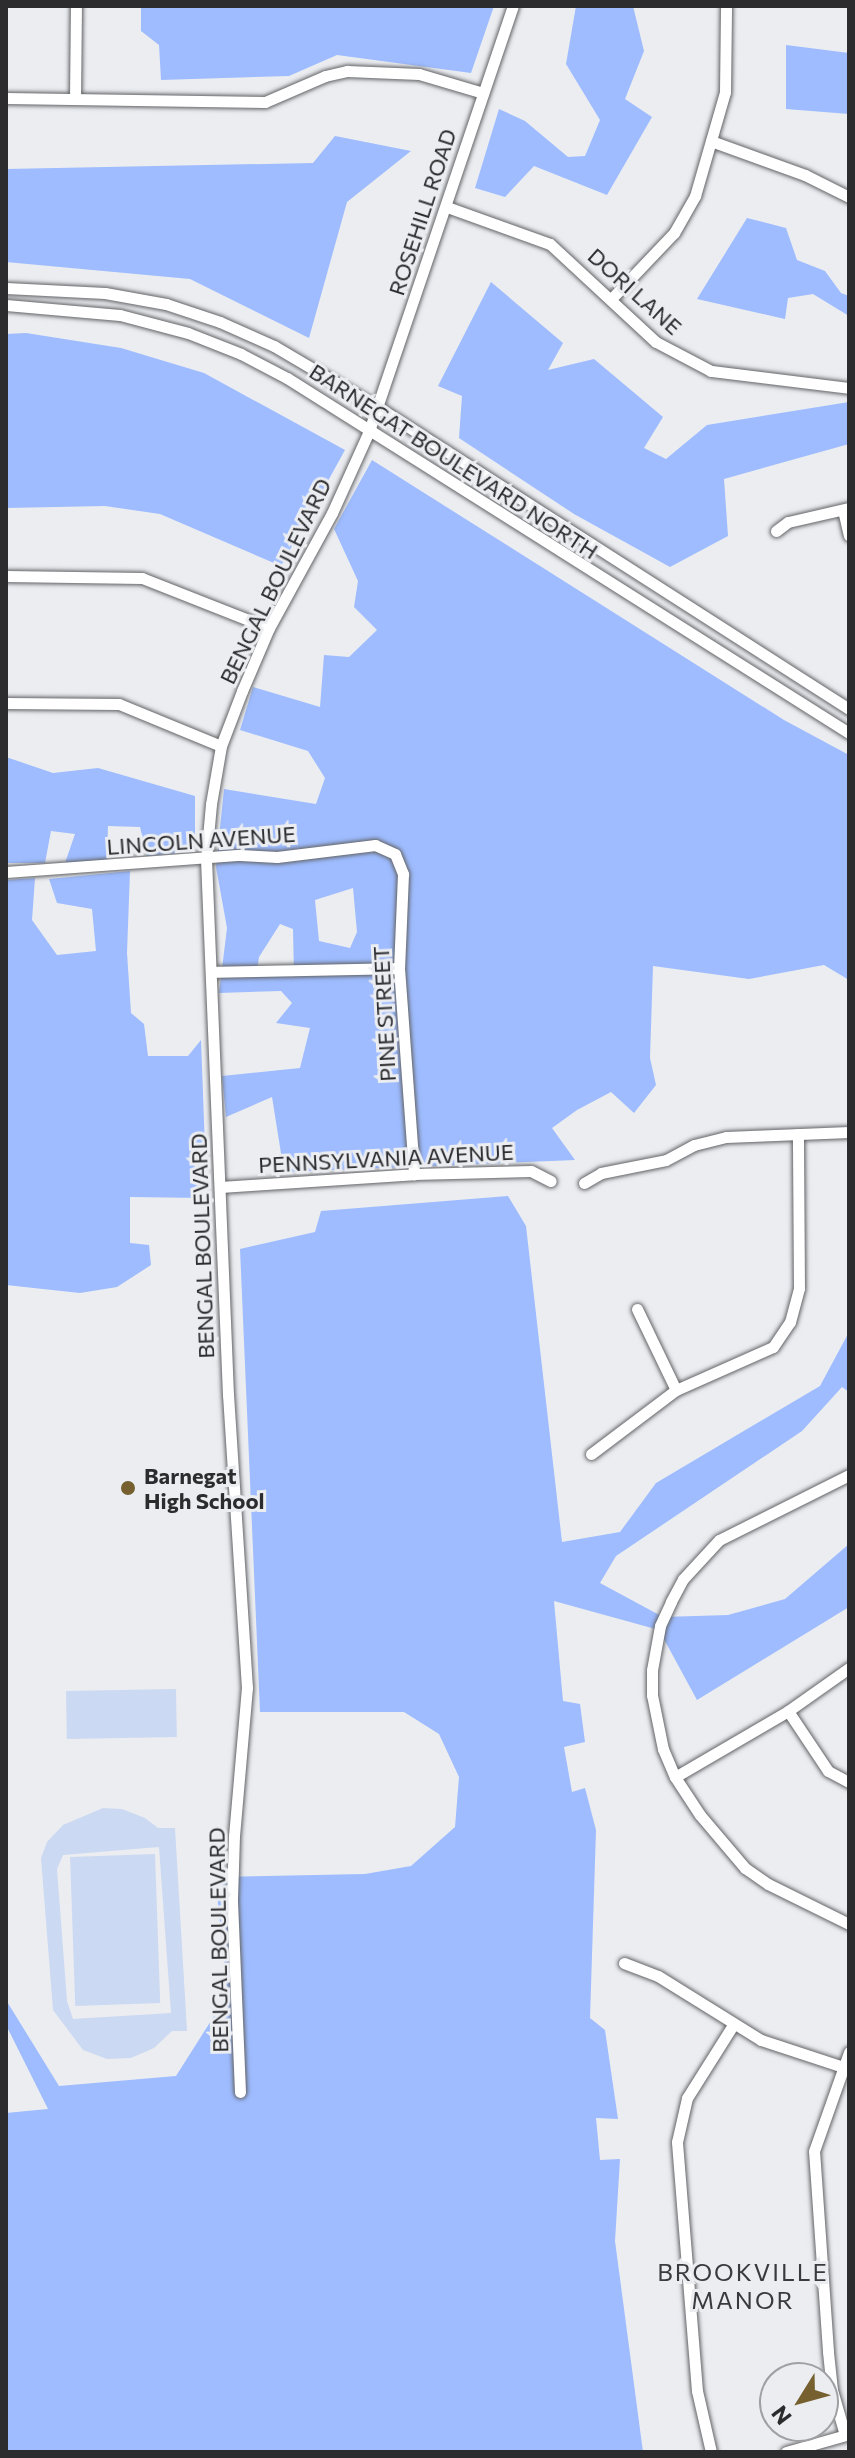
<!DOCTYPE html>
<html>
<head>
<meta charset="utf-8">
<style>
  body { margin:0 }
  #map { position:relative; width:855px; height:2458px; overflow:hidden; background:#ebedf1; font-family:Commissioner,sans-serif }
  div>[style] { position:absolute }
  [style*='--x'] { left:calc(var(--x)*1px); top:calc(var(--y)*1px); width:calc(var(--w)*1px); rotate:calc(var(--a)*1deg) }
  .green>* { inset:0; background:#ccd9f2; transform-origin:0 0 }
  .forest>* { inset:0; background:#9ebcff }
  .roads { filter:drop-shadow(0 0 2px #636467) drop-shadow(0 0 2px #636467) }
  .minor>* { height:11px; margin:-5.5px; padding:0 5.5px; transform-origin:5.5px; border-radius:5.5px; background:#fff }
  .dots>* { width:22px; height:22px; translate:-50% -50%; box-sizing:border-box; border:4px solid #ebedf1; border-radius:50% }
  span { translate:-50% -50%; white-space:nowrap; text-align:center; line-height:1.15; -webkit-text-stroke:6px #ebedf1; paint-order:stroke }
  .street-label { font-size:22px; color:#2c2c2e }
  .poi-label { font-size:22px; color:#2c2c2e; font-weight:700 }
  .left { translate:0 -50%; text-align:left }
  .neighbourhood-label { font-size:24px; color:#393a3d; letter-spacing:2px }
  .frame { position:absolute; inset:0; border:8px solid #2c2c2e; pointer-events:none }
  .north { position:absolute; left:759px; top:2362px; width:80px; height:80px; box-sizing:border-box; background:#ebedf1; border:2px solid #9fa0a3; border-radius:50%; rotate:233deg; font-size:22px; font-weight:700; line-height:32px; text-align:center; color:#2c2c2e }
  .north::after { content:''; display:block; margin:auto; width:28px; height:36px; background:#766030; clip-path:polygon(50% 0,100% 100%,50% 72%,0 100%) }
</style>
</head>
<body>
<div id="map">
  <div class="green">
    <i style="left:176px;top:1689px;width:48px;height:110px;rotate:89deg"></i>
    <i style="clip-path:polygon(evenodd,103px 1808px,122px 1809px,145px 1818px,158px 1828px,175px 1828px,187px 2031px,172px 2031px,154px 2048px,131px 2058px,107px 2059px,83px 2050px,53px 2010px,41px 1858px,47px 1842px,63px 1825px,103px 1808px,159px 1847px,171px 2013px,73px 2019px,67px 2001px,57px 1869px,63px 1855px,159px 1847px)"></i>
    <i style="left:155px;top:1854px;width:149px;height:85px;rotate:88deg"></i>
  </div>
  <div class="forest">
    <i style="clip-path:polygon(141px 6px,494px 6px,471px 73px,337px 55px,289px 76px,161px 80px,159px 45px,141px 31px)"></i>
    <i style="clip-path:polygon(576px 6px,633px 6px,644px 51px,625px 99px,652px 117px,607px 195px,534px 166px,505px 197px,475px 188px,499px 109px,525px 121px,568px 157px,585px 156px,600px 120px,566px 64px)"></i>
    <i style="clip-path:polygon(786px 45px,849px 53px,849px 114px,786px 109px)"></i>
    <i style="clip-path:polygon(335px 136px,411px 151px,347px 202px,309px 338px,190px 279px,6px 262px,6px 169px,313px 163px)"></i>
    <i style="clip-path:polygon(747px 218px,786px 228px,797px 260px,825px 271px,841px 293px,849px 296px,849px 316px,813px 294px,788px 298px,785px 319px,697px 299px)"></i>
    <i style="clip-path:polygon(491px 282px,563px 343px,548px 370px,594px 359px,663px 417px,644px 448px,666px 459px,707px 425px,849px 402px,849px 444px,724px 479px,728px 536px,670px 567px,574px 514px,459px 438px,462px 396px,438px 386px)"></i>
    <i style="clip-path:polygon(26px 333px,121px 348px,204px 373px,345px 450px,281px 566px,160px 514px,105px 506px,6px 508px,6px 334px)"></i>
    <i style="clip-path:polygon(evenodd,372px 460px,784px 720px,849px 755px,849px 980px,824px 965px,749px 979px,653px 966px,650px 1058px,656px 1085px,634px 1113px,611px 1092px,577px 1110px,552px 1128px,575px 1160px,284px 1172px,272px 1097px,226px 1117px,222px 1076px,300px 1068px,310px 1028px,276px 1023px,292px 1003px,281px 991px,219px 993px,227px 928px,216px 867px,224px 789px,316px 804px,325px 778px,308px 751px,240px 730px,253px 687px,320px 707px,324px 655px,349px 657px,377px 630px,354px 607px,358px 581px,334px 529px,372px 460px,353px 888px,357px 932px,350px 948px,319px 941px,315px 900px,353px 888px,372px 460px,280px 924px,293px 929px,294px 977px,257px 971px,259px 957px,280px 924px)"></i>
    <i style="clip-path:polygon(6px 757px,53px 773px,98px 768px,195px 796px,195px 851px,147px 856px,140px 827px,108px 826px,107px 860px,65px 863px,75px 834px,51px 831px,45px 863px,6px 863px)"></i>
    <i style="clip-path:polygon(130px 871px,127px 953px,131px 1013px,144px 1024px,148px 1056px,188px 1056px,201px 1040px,206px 1175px,203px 1198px,130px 1197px,130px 1243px,149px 1245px,151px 1265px,117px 1287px,80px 1293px,6px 1285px,6px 880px,35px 878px,32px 920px,57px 955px,96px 951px,92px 909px,57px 903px,49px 879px)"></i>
    <i style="clip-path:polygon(508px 1196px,526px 1226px,562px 1542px,620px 1532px,656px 1483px,820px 1386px,849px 1332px,849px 1392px,842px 1387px,802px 1431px,616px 1556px,600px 1583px,663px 1617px,728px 1615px,785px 1599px,849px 1544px,849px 1607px,697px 1700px,659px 1630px,554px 1601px,563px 1701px,580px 1704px,585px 1742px,564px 1747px,572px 1792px,585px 1788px,596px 1830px,590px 2018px,605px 2030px,618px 2119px,596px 2118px,600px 2160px,620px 2159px,615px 2241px,643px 2452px,6px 2452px,6px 2113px,48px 2109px,6px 2025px,6px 2000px,59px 2086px,176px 2076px,228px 1994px,215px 1877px,365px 1874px,411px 1866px,455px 1827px,459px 1777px,439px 1734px,404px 1712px,260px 1712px,240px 1249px,315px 1232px,321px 1211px)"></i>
  </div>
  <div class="roads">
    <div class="minor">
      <i style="--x:6;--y:98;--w:259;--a:0.9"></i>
      <i style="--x:265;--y:102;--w:65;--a:-23.4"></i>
      <i style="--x:325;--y:76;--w:23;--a:-13"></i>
      <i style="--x:347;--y:71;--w:72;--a:2.4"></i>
      <i style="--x:419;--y:74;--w:67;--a:16.5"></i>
      <i style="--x:75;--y:99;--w:93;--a:-89.4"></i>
      <i style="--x:711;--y:141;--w:100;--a:19.9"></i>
      <i style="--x:805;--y:175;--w:49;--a:26.6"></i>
      <i style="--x:447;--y:207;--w:109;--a:19.8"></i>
      <i style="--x:550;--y:244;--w:144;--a:42.8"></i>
      <i style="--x:656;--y:342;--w:62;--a:27.8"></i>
      <i style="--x:711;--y:371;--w:139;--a:7"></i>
      <i style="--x:6;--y:288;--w:99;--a:2.9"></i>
      <i style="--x:105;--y:293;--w:62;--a:10.2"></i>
      <i style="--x:166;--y:304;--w:57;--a:18.4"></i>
      <i style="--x:220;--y:322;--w:59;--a:24"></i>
      <i style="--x:274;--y:346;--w:118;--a:30.5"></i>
      <i style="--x:376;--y:406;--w:562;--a:32.64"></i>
      <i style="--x:612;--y:298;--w:90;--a:-46.4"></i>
      <i style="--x:674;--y:233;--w:43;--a:-60.4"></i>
      <i style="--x:695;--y:196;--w:108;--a:-73.9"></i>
      <i style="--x:725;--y:92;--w:86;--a:-89.3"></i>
      <i style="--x:6;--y:305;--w:114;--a:5"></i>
      <i style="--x:120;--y:315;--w:70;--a:14.8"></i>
      <i style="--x:188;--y:333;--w:57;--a:21.6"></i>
      <i style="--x:241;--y:354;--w:52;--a:27.6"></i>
      <i style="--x:287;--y:378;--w:665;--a:32.28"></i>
      <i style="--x:843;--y:510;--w:26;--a:77"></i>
      <i style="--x:776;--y:531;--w:15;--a:-37"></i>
      <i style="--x:788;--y:522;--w:63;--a:-12.9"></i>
      <i style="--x:6;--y:576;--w:136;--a:0.8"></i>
      <i style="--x:142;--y:578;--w:136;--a:21.5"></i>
      <i style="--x:6;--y:703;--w:113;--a:0.5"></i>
      <i style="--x:119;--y:704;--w:110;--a:22.4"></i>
      <i style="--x:6;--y:872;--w:235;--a:-4.2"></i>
      <i style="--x:240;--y:855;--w:37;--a:3"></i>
      <i style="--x:277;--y:857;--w:99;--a:-7"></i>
      <i style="--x:375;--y:845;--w:22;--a:24"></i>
      <i style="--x:395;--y:854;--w:22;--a:68"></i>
      <i style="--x:403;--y:874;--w:94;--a:92.4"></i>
      <i style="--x:399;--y:968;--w:207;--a:85.8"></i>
      <i style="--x:211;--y:972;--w:188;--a:-1.2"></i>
      <i style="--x:584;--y:1183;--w:20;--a:-30"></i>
      <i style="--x:601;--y:1173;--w:66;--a:-11.3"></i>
      <i style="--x:666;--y:1160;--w:32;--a:-28"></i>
      <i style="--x:694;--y:1145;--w:33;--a:-14"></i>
      <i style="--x:726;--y:1137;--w:123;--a:-2.3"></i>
      <i style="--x:220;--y:1187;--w:194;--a:-3.8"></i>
      <i style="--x:414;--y:1174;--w:117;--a:-1.5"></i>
      <i style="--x:531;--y:1171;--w:22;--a:27"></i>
      <i style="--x:637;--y:1309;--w:90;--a:64.3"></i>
      <i style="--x:591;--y:1454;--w:106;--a:-37"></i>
      <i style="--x:676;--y:1390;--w:106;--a:-23.9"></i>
      <i style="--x:773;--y:1347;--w:30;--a:-56"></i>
      <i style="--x:790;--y:1322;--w:35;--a:-75"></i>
      <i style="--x:799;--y:1288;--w:154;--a:-90.4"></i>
      <i style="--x:849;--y:1475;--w:145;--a:153.4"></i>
      <i style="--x:719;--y:1540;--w:53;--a:132.7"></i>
      <i style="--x:683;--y:1579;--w:26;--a:118"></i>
      <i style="--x:671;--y:1602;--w:26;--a:115"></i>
      <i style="--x:660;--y:1626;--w:45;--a:100.3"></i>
      <i style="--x:652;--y:1670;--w:25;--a:90"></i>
      <i style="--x:652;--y:1695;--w:55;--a:78.5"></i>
      <i style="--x:663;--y:1749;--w:30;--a:67"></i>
      <i style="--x:675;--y:1777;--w:45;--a:56.7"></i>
      <i style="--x:700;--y:1815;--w:70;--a:49.7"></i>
      <i style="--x:745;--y:1868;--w:28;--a:35"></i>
      <i style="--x:768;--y:1884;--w:90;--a:26.3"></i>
      <i style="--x:788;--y:1711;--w:72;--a:56.3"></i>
      <i style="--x:828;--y:1771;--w:24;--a:28"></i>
      <i style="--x:675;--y:1777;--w:131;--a:-30.3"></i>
      <i style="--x:788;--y:1711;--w:75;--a:-35.2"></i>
      <i style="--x:624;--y:1963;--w:36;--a:21"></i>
      <i style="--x:658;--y:1976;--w:121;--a:31.9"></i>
      <i style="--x:761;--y:2040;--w:93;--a:18.2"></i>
      <i style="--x:240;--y:2092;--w:193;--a:-92.4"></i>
      <i style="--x:232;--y:1899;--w:63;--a:-88.2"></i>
      <i style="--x:234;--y:1836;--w:149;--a:-85"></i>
      <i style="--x:247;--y:1688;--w:294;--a:-93.7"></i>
      <i style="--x:228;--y:1395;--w:536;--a:-92.35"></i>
      <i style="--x:206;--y:859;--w:55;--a:-84.8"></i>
      <i style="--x:211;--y:804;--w:59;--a:-80.2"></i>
      <i style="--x:221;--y:746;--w:59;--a:-69.1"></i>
      <i style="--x:242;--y:691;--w:69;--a:-66.8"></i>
      <i style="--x:269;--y:628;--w:131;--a:-61.3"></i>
      <i style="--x:332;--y:513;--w:90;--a:-65.7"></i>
      <i style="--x:369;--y:431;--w:449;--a:-71.3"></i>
      <i style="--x:845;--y:2435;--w:47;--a:-106.1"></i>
      <i style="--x:832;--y:2390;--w:39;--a:-96"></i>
      <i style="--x:828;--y:2351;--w:200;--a:-94"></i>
      <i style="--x:814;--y:2151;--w:105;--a:-70.5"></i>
      <i style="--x:711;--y:2452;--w:63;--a:-102.9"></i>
      <i style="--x:697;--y:2391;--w:250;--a:-94.6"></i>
      <i style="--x:677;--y:2142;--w:45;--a:-77.2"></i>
      <i style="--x:687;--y:2098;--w:86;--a:-57.8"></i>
      <i style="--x:786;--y:2452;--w:66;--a:-15.9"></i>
    </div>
  </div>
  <div class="dots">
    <i style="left:128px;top:1488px;background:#766030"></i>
  </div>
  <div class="street-label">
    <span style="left:422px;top:212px;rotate:-72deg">ROSEHILL ROAD</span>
    <span style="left:635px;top:291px;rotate:42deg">DORI LANE</span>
    <span style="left:454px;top:461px;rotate:33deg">BARNEGAT BOULEVARD NORTH</span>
    <span style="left:275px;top:581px;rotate:-64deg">BENGAL BOULEVARD</span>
    <span style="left:201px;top:840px;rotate:-4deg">LINCOLN AVENUE</span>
    <span style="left:384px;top:1014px;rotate:-93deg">PINE STREET</span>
    <span style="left:386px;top:1158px;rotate:-3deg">PENNSYLVANIA AVENUE</span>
    <span style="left:202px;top:1246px;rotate:-92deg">BENGAL BOULEVARD</span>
    <span style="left:218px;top:1940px;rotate:-91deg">BENGAL BOULEVARD</span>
  </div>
  <div class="poi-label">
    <span class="left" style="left:144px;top:1488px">Barnegat<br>High School</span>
  </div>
  <div class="neighbourhood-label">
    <span style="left:743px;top:2286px">BROOKVILLE<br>MANOR</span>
  </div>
  <div class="frame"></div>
  <div class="north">N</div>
</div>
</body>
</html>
